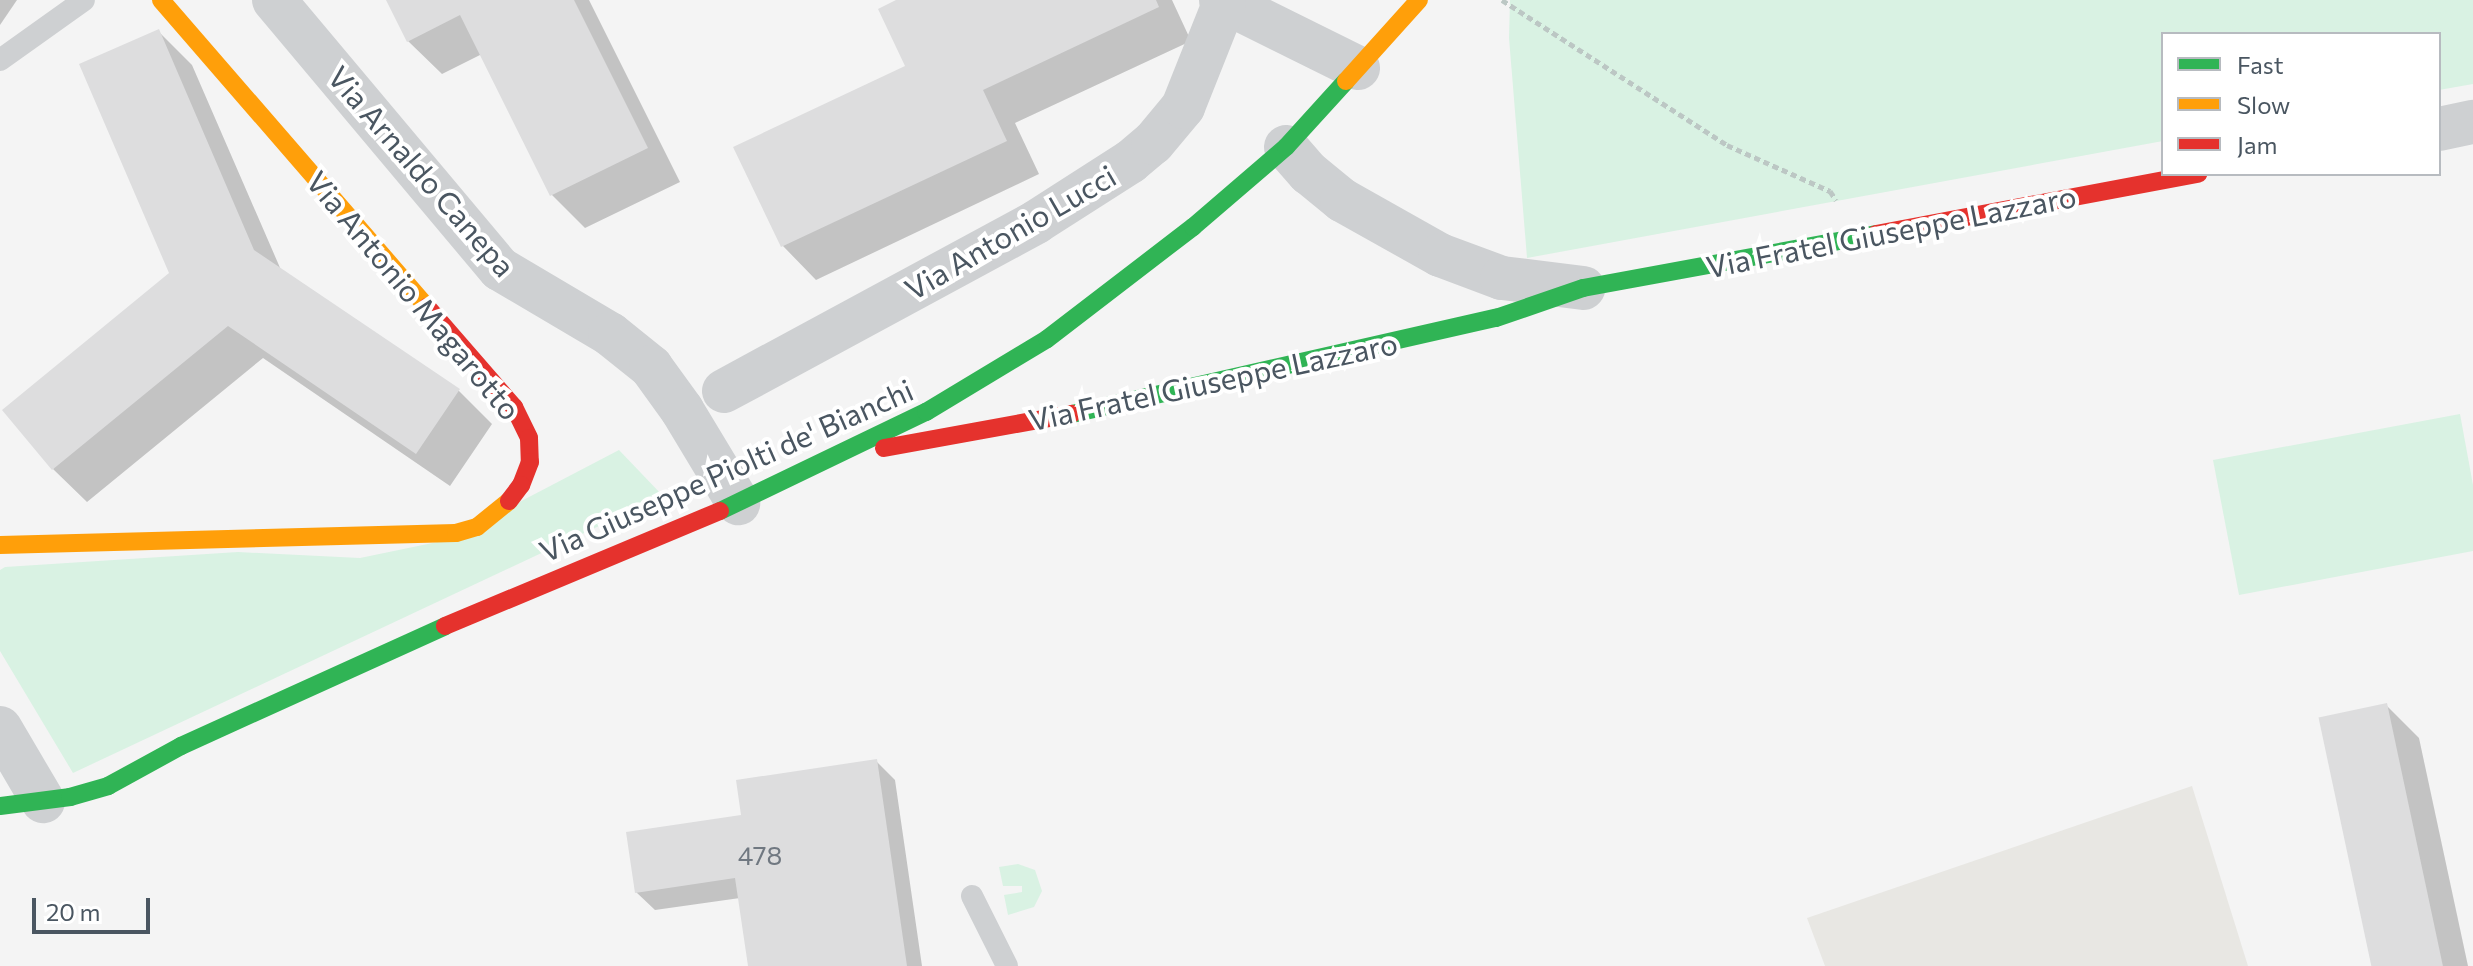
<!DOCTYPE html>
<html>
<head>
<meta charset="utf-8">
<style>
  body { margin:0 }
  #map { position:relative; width:2473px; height:966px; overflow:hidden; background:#f4f4f4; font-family:Commissioner,sans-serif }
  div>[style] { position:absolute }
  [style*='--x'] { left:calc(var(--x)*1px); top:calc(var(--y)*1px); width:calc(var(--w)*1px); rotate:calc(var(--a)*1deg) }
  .commercial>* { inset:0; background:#e8e7e3 }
  .green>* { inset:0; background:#d9f2e3 }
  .shadow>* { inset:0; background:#0003 }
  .building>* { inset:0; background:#ddddde; transform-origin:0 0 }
  .path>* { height:5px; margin-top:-2.5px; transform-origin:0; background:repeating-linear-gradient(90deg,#bcc7c4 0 6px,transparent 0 10px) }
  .lane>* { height:22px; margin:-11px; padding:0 11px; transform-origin:11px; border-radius:11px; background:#ced0d2 }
  .street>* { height:44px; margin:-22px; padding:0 22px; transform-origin:22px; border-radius:22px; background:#ced0d2 }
  .fast>* { height:18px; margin:-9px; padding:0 9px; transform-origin:9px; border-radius:9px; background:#30b455 }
  .slow>* { height:18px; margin:-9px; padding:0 9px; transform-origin:9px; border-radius:9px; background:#ff9f0a }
  .jam>* { height:18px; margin:-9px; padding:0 9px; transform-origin:9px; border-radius:9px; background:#e5322d }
  span { translate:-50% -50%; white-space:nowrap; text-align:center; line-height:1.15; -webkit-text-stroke:8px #fff; paint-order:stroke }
  .number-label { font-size:26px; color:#707881 }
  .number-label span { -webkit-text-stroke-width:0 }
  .street-label { font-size:30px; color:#4a5661 }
  .legend { position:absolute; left:2161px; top:32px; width:280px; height:144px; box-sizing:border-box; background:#fff; border:2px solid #b7bbc0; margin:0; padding:10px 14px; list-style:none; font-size:24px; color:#4a5661 }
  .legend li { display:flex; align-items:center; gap:16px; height:40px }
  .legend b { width:40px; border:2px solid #b7bbc0 }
  .scale { position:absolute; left:32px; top:898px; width:118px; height:36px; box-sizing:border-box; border:4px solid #4a5661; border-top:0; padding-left:10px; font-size:24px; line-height:28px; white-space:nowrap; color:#4a5661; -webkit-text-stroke:6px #fff; paint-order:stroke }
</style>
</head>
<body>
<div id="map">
  <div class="commercial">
    <i style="clip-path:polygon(2192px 786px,2248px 966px,1825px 966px,1807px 918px)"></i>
  </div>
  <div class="green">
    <i style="clip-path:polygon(1510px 0,2473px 0,2473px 84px,2439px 90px,2439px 34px,2163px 34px,2163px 141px,1527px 258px,1509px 38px)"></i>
    <i style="clip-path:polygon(2460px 414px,2473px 485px,2473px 551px,2239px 595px,2213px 460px)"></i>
    <i style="clip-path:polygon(619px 450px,663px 496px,73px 773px,0 651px,0 570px,5px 567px,238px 552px,360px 558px,447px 540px)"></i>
    <i style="clip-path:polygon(1018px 864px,1035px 870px,1042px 891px,1034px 907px,1008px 915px,1004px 895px,1022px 892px,1022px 886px,1003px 886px,999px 867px)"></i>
  </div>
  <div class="shadow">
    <i style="clip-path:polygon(0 0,17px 0,0 25px)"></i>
    <i style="clip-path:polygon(388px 0,589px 0,680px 182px,585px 228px,552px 195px,482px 54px,442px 74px,408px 41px)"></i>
    <i style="clip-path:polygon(901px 0,1172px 0,1191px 41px,1015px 123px,1039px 174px,816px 280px,783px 246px,736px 148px,907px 67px)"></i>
    <i style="clip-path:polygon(159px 32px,192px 65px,281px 270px,459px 391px,492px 424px,450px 486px,263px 358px,87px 502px,53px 469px,171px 273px)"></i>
    <i style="clip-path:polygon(2386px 705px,2419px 738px,2468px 966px,2373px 966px)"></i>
    <i style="clip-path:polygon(877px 762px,895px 780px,922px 966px,750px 966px,740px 898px,655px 910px,636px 892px,743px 817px)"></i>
  </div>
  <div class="building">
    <i style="clip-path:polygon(386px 0,574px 0,648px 148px,550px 196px,460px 15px,407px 42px)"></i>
    <i style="clip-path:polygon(896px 0,1156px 0,1159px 7px,983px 90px,1007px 141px,781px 247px,733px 147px,905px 66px,878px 9px)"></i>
    <i style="clip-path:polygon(159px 29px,254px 250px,460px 389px,416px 454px,228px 326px,52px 470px,2px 410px,169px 273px,79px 64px)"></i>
    <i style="left:2387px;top:703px;width:269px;height:70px;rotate:78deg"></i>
    <i style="clip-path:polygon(877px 759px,907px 966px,748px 966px,735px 878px,635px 893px,626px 832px,741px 815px,736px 780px)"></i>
  </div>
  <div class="path">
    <i style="--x:1502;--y:0;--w:268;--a:32.8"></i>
    <i style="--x:1727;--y:145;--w:113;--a:24.1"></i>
    <i style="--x:1830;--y:191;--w:11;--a:56"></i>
  </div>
  <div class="lane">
    <i style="--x:0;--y:60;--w:103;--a:-35.5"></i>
    <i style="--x:972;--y:896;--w:78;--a:63.4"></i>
  </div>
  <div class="street">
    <i style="--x:274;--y:0;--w:351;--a:50"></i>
    <i style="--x:500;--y:269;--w:128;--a:30.6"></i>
    <i style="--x:610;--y:334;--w:53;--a:38.8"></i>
    <i style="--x:651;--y:367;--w:53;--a:54.2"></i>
    <i style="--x:682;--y:410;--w:109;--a:58.9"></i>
    <i style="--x:1221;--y:0;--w:153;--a:26.4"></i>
    <i style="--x:2439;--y:129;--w:35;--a:-12"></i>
    <i style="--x:1286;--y:147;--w:35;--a:49"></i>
    <i style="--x:1309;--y:173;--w:43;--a:39.3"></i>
    <i style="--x:1342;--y:200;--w:112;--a:29.3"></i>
    <i style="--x:1440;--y:255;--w:66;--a:20.4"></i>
    <i style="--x:1502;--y:278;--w:82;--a:7"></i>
    <i style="--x:724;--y:391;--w:355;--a:-28.4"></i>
    <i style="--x:1036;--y:222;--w:112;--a:-32.6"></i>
    <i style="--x:1130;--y:162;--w:30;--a:-40"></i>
    <i style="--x:1153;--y:143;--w:47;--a:-50.2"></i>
    <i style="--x:1183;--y:107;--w:111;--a:-68.3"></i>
    <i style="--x:0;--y:728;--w:85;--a:59.5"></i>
  </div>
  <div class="fast">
    <i style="--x:1072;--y:414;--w:435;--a:-12.8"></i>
    <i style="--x:1496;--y:318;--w:92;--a:-19"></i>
    <i style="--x:1583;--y:288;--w:298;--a:-10.4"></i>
    <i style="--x:720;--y:511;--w:229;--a:-25.7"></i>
    <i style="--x:926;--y:412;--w:141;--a:-31.1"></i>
    <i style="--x:1047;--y:339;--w:184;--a:-37.5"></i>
    <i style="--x:1193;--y:227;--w:123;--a:-40.7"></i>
    <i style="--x:1286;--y:147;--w:89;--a:-47.7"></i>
    <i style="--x:0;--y:806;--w:71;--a:-7.3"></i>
    <i style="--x:70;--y:797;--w:40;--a:-16"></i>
    <i style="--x:108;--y:786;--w:83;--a:-28.7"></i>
    <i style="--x:181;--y:746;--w:290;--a:-24.4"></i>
  </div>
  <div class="slow">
    <i style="--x:161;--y:0;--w:406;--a:49.1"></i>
    <i style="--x:1346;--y:81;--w:109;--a:-48"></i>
    <i style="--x:0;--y:545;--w:456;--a:-1.5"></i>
    <i style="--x:456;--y:533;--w:22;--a:-16"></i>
    <i style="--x:477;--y:527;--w:41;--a:-39.1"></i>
  </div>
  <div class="jam">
    <i style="--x:1876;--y:234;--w:328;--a:-10.6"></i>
    <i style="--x:427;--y:307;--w:133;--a:49"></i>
    <i style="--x:514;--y:407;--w:34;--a:64"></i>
    <i style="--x:529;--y:438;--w:24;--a:88"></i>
    <i style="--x:530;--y:462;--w:25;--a:111"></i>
    <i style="--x:521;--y:485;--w:20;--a:127"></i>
    <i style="--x:884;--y:448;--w:191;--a:-10.3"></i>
    <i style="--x:445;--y:626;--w:298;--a:-22.7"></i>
  </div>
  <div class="number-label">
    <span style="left:760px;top:855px">478</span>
  </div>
  <div class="street-label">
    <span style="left:422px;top:171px;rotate:49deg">Via Arnaldo Canepa</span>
    <span style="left:1891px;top:231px;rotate:-11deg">Via Fratel Giuseppe Lazzaro</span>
    <span style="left:1010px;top:232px;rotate:-30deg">Via Antonio Lucci</span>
    <span style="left:414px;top:295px;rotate:50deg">Via Antonio Magarotto</span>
    <span style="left:1213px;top:381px;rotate:-12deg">Via Fratel Giuseppe Lazzaro</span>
    <span style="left:726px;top:470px;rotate:-24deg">Via Giuseppe Piolti de' Bianchi</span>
  </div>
  <ul class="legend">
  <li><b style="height:10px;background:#30b455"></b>Fast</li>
  <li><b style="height:10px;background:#ff9f0a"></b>Slow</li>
  <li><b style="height:10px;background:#e5322d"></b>Jam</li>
  </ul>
  <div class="scale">20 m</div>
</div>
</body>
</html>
